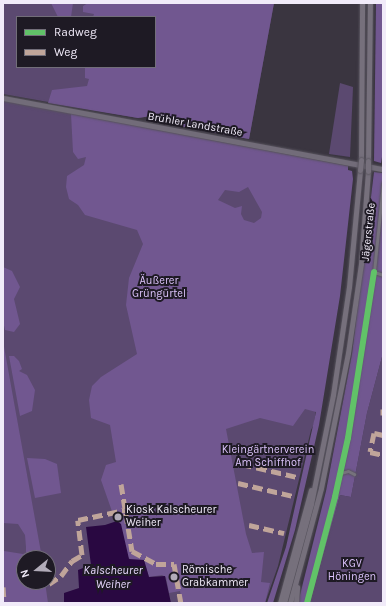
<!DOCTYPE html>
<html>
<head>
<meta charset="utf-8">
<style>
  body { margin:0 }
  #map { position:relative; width:386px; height:606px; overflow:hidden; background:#3a3540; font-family:Karla,sans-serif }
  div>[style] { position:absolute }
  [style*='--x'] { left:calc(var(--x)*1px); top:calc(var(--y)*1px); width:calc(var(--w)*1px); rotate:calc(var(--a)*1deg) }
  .green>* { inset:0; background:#5b4970 }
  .forest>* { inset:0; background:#715790 }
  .water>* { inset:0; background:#290841 }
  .roads { filter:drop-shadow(0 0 1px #57535d) drop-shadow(0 0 1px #57535d) }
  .minor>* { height:3px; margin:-1.5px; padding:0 1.5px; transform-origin:1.5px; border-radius:1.5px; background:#76727c }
  .primary>* { height:4.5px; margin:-2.25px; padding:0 2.25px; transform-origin:2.25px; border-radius:2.25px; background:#726c79 }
  .motorway>* { height:5px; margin:-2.5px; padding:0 2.5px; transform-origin:2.5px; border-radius:2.5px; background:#76707c }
  .bridges { filter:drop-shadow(0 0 1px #57535d) drop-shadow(0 0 1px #57535d) }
  .motorway-bridge>* { height:5px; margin:-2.5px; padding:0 2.5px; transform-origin:2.5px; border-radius:2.5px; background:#76707c }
  .quiet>* { height:5px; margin-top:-2.5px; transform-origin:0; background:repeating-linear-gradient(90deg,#c0a59a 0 10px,transparent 0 15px) }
  .cycleway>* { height:6px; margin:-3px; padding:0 3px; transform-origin:3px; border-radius:3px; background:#61c268 }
  .dots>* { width:11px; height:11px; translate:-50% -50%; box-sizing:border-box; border:2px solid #1e1a24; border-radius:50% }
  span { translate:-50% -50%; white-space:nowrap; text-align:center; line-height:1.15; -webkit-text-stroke:4px #1e1a24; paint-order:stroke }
  .street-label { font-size:11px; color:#f1ebf9 }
  .park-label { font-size:11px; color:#dcc3fb }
  .poi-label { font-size:11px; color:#f1ebf9 }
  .left { translate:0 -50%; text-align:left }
  .water-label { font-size:12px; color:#e5d5fb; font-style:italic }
  .frame { position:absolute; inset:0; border:4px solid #f1ebf9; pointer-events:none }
  .legend { position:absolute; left:16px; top:16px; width:140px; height:52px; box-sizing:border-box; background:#1e1a24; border:1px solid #726e79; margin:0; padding:5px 7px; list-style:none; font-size:12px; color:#f1ebf9 }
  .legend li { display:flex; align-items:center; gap:8px; height:20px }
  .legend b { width:20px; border:1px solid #726e79 }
  .north { position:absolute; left:16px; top:550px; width:40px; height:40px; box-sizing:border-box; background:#1e1a24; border:1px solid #726e79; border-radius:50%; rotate:252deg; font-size:11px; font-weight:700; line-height:16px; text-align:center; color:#f1ebf9 }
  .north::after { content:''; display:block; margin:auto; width:14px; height:18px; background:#b1abb8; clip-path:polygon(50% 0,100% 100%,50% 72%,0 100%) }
</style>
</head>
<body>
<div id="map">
  <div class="green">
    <i style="clip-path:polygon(evenodd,3px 3px,274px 3px,249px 139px,169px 124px,151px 116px,138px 118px,3px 94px,3px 3px,17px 17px,155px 17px,155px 67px,17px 67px,17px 17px)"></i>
    <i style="clip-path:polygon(340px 83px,353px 87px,350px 157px,329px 154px)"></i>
    <i style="clip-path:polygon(evenodd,3px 100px,348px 166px,314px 424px,311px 430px,278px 566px,265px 603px,3px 603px,3px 100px,24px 558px,48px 558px,48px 582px,24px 582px,24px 558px)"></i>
    <i style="clip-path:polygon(383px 353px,383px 603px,310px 603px,340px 495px,351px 497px,367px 413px)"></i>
  </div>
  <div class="forest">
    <i style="clip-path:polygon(51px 3px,73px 3px,71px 17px,58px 17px)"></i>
    <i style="clip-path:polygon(88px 3px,274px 3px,249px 139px,169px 124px,151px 116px,138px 118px,48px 103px,52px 90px,87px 86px,89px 79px,85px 78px,85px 67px,155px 67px,155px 17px,93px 17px,94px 14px,83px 12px,83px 6px)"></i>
    <i style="clip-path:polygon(376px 3px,383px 3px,383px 151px,381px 163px,374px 161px)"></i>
    <i style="clip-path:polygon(evenodd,71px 114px,348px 166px,348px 170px,352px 171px,353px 179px,340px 296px,319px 425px,295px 530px,273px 603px,267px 603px,286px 547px,316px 412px,305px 409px,293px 426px,260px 418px,226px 429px,246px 534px,252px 553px,264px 552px,261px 582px,270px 583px,265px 603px,182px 603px,180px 591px,169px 593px,166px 577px,162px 575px,149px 577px,144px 560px,131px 560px,128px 557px,101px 480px,106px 465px,116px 462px,110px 425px,91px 418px,89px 400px,92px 386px,101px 377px,137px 354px,126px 305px,129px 278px,143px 244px,137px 230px,85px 215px,78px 205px,69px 199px,66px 187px,67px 176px,84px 165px,86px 157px,78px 159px,73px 152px,71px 114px,248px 187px,262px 212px,261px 218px,254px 223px,244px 220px,241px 214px,242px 206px,235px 208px,218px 200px,225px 190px,239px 192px,248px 187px)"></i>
    <i style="clip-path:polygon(374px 172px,383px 173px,383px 353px,367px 413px,351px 497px,340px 495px,310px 603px,298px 603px,326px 491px,352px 354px)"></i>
    <i style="clip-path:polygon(3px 267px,12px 271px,20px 287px,14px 299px,20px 324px,14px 332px,5px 330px,3px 321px)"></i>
    <i style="clip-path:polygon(3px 341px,42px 558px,24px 558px,24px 582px,45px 582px,48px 603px,3px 603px,3px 546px,4px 551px,23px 554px,26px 553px,26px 547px,25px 535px,18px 524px,3px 523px)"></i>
    <i style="clip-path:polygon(9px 356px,14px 356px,19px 361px,22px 369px,19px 371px,27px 375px,35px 390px,32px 411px,20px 416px)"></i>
    <i style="clip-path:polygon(27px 458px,45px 459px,57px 464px,61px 493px,35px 498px)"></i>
  </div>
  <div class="water">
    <i style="clip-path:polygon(117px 521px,121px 524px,129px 559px,144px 560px,149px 577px,165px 576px,171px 603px,64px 603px,64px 593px,79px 588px,78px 570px,91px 565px,86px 527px,105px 525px)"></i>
  </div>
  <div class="roads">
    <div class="minor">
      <i style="--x:383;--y:183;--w:89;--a:95.8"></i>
      <i style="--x:374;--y:272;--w:9;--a:18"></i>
      <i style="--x:341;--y:473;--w:7;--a:-16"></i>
      <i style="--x:348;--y:471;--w:7;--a:27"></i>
      <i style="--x:307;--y:603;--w:110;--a:-75.2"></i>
      <i style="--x:335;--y:497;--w:60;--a:-77.6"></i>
      <i style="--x:348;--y:438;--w:168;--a:-81.1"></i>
    </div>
    <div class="primary">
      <i style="--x:3;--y:98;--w:387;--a:10.6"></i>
    </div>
    <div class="motorway">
      <i style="--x:361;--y:160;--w:157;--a:-89.6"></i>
      <i style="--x:368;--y:161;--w:158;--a:-89.3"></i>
      <i style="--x:280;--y:603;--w:117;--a:-74.7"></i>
      <i style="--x:284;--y:603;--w:103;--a:-74.7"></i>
      <i style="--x:311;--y:504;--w:111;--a:-78.6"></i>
      <i style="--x:333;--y:395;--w:109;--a:-81.6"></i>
      <i style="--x:349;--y:287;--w:118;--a:-84.6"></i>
      <i style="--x:290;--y:603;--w:119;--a:-74.9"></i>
      <i style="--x:321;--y:488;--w:138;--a:-78.7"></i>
      <i style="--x:348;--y:353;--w:90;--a:-81.7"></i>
      <i style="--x:361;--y:264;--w:93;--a:-85.7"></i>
      <i style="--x:296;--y:603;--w:16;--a:-86"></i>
    </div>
  </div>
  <div class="bridges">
    <div class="motorway-bridge">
      <i style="--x:360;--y:170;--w:10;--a:-84"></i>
      <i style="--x:368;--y:171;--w:10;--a:-90"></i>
    </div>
  </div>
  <div class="quiet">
    <i style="--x:383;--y:409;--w:6;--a:90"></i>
    <i style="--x:383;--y:435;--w:9;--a:-167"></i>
    <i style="--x:374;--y:433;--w:19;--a:102"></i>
    <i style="--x:370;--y:452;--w:13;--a:13"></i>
    <i style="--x:242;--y:464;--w:57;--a:13.3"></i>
    <i style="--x:238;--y:483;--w:57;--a:13.3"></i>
    <i style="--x:121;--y:484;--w:68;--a:80.7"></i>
    <i style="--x:132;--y:551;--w:27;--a:28"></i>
    <i style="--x:156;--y:564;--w:18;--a:0"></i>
    <i style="--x:174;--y:564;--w:40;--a:80"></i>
    <i style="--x:249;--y:525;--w:36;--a:13"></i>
    <i style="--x:49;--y:584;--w:14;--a:-34"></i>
    <i style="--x:61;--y:576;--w:19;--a:-54"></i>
    <i style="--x:72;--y:561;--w:12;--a:-31"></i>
    <i style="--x:82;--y:555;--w:35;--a:-97"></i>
    <i style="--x:78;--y:520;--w:48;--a:-12"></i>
    <i style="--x:3;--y:587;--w:16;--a:86"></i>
  </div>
  <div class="cycleway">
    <i style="--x:307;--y:603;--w:110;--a:-75.2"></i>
    <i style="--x:335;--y:497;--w:60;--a:-77.6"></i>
    <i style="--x:348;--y:438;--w:168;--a:-81.1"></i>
  </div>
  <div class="dots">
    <i style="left:118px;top:517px;background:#b1abb8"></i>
    <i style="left:174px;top:577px;background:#b1abb8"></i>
  </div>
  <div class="street-label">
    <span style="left:195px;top:125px;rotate:10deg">Brühler Landstraße</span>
    <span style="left:369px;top:232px;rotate:-84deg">Jägerstraße</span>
  </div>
  <div class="park-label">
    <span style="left:159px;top:288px">Äußerer<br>Grüngürtel</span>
    <span style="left:268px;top:457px">Kleingärtnerverein<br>Am Schiffhof</span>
    <span style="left:352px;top:571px">KGV<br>Höningen</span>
  </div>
  <div class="poi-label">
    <span class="left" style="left:126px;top:517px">Kiosk Kalscheurer<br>Weiher</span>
    <span class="left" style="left:182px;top:577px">Römische<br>Grabkammer</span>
  </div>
  <div class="water-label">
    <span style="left:113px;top:578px">Kalscheurer<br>Weiher</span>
  </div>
  <div class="frame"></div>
  <ul class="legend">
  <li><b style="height:5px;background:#61c268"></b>Radweg</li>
  <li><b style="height:5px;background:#c0a59a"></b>Weg</li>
  </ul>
  <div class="north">N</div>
</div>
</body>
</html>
